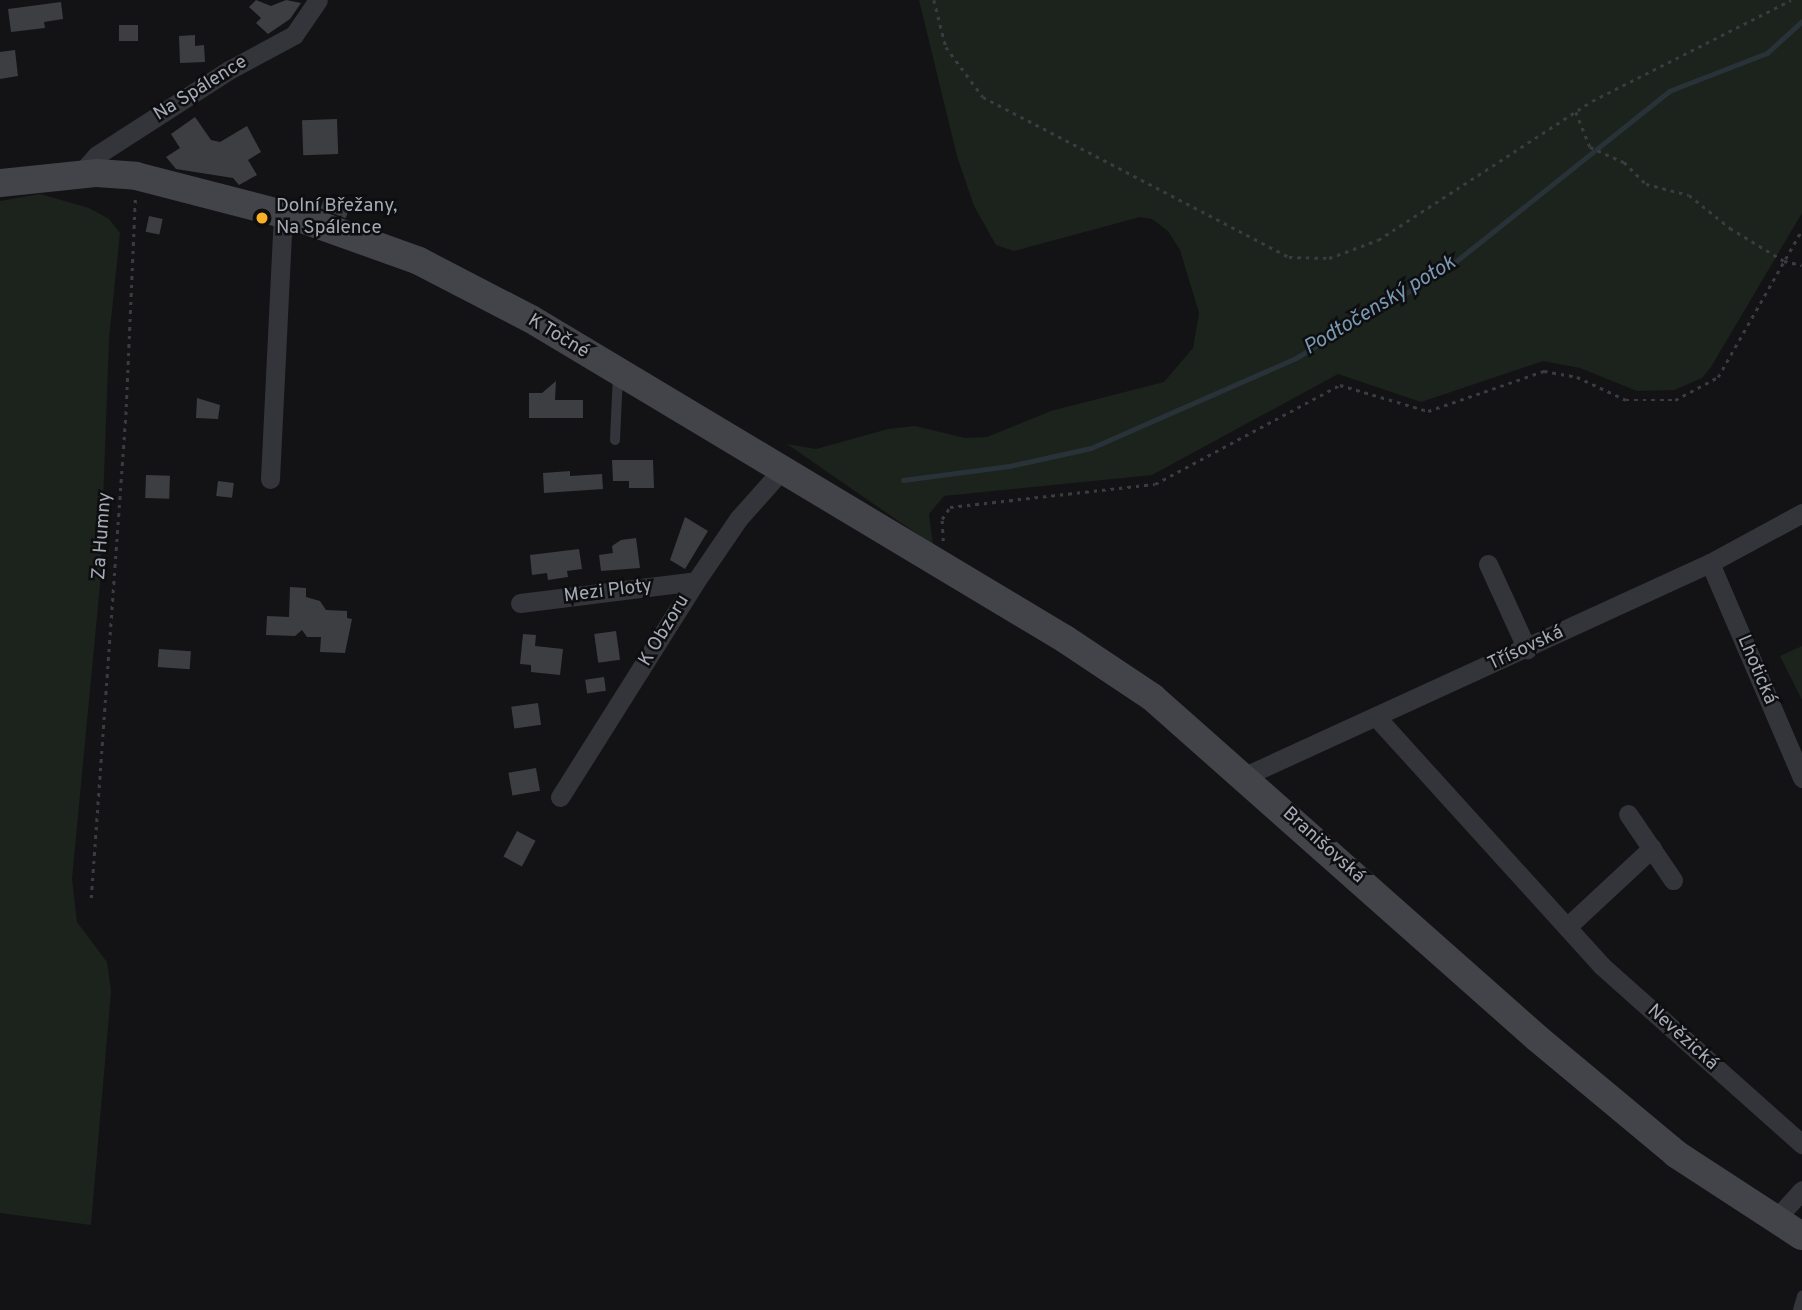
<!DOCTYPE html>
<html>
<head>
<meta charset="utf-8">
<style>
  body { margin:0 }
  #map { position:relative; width:1802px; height:1310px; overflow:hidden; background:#131315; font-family:Overpass,sans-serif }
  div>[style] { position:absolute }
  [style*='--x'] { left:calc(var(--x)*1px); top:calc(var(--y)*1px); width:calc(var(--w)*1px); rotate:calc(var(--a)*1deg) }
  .green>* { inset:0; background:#1b231c }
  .stream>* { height:5px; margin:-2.5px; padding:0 2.5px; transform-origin:2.5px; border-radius:2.5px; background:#293239 }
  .building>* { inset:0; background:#3d3e42; transform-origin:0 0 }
  .path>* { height:2.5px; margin-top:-1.25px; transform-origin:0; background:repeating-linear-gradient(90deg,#3a3c41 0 3.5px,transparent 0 8.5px) }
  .lane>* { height:10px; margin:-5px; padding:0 5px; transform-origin:5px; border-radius:5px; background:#34353a }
  .street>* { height:19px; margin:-9.5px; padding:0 9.5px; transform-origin:9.5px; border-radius:9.5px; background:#34353a }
  .secondary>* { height:28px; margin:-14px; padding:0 14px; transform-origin:14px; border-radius:14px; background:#42444a }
  .dots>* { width:19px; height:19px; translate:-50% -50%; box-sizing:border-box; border:4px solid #0e0e10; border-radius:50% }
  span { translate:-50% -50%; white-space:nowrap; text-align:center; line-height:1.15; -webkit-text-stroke:5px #0e0e10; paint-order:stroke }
  .street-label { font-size:19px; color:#a4aab6 }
  .poi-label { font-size:19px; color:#a4aab6 }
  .left { translate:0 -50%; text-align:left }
  .water-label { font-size:21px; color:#7999b3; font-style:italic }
</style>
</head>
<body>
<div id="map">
  <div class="green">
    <i style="clip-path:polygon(919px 0,1802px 0,1802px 213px,1711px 367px,1702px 378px,1674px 390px,1637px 391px,1580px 368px,1543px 361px,1421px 402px,1338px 374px,1152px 475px,944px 496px,929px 514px,933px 545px,787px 444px,816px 449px,888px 429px,915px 426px,965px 438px,987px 437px,1051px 411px,1164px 382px,1193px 348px,1199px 313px,1180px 250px,1168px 231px,1152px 219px,1140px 217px,1014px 251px,996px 245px,974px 206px,957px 156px)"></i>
    <i style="clip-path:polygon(40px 194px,89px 208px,109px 219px,120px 233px,109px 339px,100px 585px,72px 879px,77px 922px,107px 962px,111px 991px,91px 1225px,0 1213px,0 201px)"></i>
    <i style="clip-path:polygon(1802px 646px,1802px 700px,1780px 656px)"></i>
  </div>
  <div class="stream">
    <i style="--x:903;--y:480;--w:107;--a:-7.5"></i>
    <i style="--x:1009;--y:466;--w:84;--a:-12.4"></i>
    <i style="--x:1091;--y:448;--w:222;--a:-23.7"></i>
    <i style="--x:1294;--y:359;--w:175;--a:-30.5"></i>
    <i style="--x:1445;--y:270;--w:287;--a:-38.6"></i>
    <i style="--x:1669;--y:91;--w:105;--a:-21.2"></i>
    <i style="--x:1767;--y:53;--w:47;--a:-42.4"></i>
  </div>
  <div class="building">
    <i style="clip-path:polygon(256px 0,271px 6px,286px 0,301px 3px,290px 19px,268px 34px,256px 23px,261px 18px,249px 7px)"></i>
    <i style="clip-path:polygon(61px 2px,63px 19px,44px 22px,45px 28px,11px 32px,8px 9px)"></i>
    <i style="left:138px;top:25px;width:16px;height:19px;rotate:90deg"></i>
    <i style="clip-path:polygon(195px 35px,195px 46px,204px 45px,205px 62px,180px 63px,179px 36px)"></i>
    <i style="clip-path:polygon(15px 50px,18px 76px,0 79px,0 52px)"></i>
    <i style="clip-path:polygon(195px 117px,211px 140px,220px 142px,247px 126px,261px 152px,248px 160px,257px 175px,239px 185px,233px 178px,176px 169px,166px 157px,180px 148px,171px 134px)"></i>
    <i style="left:337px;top:119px;width:35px;height:35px;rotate:88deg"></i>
    <i style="left:325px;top:197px;width:27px;height:12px;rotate:22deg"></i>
    <i style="left:149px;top:216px;width:14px;height:16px;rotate:12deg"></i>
    <i style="clip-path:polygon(556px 381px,555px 400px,583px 400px,583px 418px,529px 418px,529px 393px,542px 393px)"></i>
    <i style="clip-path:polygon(197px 398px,220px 405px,218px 419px,196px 418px)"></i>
    <i style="clip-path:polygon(612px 460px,653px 460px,654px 488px,629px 488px,629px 481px,613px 481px)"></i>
    <i style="clip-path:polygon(570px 471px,570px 476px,602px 474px,603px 489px,544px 493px,543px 473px)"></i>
    <i style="left:146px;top:475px;width:24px;height:23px;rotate:2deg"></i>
    <i style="left:218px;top:481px;width:16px;height:15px;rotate:7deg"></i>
    <i style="clip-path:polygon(685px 517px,708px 531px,685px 569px,670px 560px)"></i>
    <i style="clip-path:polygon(636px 538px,640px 568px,601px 571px,599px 555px,613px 553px,612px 546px,621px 540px)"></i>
    <i style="clip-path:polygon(579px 549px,582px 569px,567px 571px,568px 577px,548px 580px,547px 573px,532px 575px,530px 555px)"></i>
    <i style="clip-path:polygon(290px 587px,306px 588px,306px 597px,320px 601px,326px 610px,347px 611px,347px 618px,352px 619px,345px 653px,320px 652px,321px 637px,307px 637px,302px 630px,295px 636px,266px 635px,267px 616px,289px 617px)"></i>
    <i style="left:616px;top:631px;width:29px;height:22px;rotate:82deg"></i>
    <i style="clip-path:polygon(523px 634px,536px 635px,535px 646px,563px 649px,560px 675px,531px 672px,531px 665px,520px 664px)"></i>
    <i style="left:159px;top:649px;width:32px;height:18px;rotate:4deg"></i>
    <i style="left:604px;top:677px;width:14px;height:19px;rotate:82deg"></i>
    <i style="left:538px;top:703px;width:22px;height:27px;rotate:82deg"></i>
    <i style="left:536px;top:768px;width:23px;height:28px;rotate:80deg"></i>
    <i style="left:517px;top:831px;width:21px;height:29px;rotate:28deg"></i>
  </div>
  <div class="path">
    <i style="--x:934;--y:0;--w:49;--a:75.7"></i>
    <i style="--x:946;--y:47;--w:62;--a:53.5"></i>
    <i style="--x:983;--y:97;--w:345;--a:27.6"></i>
    <i style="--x:1289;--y:257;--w:40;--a:1.4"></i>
    <i style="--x:1329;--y:258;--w:52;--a:-20.2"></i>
    <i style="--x:1378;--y:240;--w:255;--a:-33"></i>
    <i style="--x:1592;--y:101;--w:223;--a:-26.9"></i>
    <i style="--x:1576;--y:112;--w:38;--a:68"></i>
    <i style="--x:1590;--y:147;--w:37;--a:24"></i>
    <i style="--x:1624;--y:162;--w:31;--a:45"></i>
    <i style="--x:1646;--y:184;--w:44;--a:14.3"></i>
    <i style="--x:1689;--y:195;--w:53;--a:38.8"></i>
    <i style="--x:1730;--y:228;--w:63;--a:31.4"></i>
    <i style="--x:1784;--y:261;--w:18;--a:13"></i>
    <i style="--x:943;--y:541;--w:22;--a:-93"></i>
    <i style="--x:942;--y:519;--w:14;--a:-56"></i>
    <i style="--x:950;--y:507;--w:206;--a:-6.4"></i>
    <i style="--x:1155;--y:484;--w:210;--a:-28.2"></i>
    <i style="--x:1340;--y:385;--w:92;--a:16.5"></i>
    <i style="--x:1428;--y:411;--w:123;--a:-19"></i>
    <i style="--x:1544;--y:371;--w:34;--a:10"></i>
    <i style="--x:1577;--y:377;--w:54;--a:25.1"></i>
    <i style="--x:1626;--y:400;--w:49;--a:0"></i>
    <i style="--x:1675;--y:400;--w:49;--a:-28.1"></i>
    <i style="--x:1718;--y:377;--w:169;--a:-60.3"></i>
    <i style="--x:91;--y:898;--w:492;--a:-85.9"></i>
    <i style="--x:126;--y:407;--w:210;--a:-87.5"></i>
  </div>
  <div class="lane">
    <i style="--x:615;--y:440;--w:66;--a:-87.4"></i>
    <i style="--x:1798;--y:1310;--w:15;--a:-74"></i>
  </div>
  <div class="street">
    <i style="--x:79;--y:175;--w:27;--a:-48"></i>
    <i style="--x:97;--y:155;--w:157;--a:-32.8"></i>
    <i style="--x:229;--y:70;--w:74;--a:-28.3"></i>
    <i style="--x:294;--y:35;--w:42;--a:-55.6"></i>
    <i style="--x:270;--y:479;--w:265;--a:-87.2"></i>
    <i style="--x:1710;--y:563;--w:234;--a:66.8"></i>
    <i style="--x:1488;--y:564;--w:94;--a:65.4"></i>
    <i style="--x:520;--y:603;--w:177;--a:-7.1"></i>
    <i style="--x:1378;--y:719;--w:333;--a:47.8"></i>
    <i style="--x:1602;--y:966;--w:268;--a:41.7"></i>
    <i style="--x:1245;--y:776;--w:511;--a:-24.61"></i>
    <i style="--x:1710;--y:563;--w:105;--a:-28.5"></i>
    <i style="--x:560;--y:797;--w:255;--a:-57.8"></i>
    <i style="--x:696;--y:581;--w:76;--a:-55.7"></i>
    <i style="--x:739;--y:518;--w:62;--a:-48.3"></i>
    <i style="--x:1628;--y:814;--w:80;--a:55.7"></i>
    <i style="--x:1567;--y:927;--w:116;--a:-42.9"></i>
    <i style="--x:1775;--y:1220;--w:40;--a:-48"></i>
  </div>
  <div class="secondary">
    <i style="--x:0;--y:183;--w:98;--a:-5.9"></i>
    <i style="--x:97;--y:173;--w:39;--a:4"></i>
    <i style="--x:136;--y:176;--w:171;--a:14.5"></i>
    <i style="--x:302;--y:219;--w:124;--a:19.7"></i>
    <i style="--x:419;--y:261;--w:126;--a:27.4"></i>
    <i style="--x:531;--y:319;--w:623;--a:30.93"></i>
    <i style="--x:1065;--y:639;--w:105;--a:33.7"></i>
    <i style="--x:1152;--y:697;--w:514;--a:41.53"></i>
    <i style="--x:1537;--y:1038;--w:181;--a:39.8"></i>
    <i style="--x:1676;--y:1154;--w:150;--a:33.1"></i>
  </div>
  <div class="dots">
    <i style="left:262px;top:218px;background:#f9b027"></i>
  </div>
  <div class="street-label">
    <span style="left:201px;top:89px;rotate:-32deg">Na Spálence</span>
    <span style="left:558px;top:337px;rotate:31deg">K Točné</span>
    <span style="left:103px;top:536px;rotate:-86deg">Za Humny</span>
    <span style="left:608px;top:592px;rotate:-7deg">Mezi Ploty</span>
    <span style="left:665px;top:631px;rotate:-59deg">K Obzoru</span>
    <span style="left:1526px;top:649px;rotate:-25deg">Třísovská</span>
    <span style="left:1756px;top:670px;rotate:67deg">Lhotická</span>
    <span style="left:1323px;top:846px;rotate:42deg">Branišovská</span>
    <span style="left:1682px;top:1038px;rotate:42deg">Nevězická</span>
  </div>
  <div class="poi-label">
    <span class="left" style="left:276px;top:218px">Dolní Břežany,<br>Na Spálence</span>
  </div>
  <div class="water-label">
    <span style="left:1380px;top:306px;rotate:-31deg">Podtočenský potok</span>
  </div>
</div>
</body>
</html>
